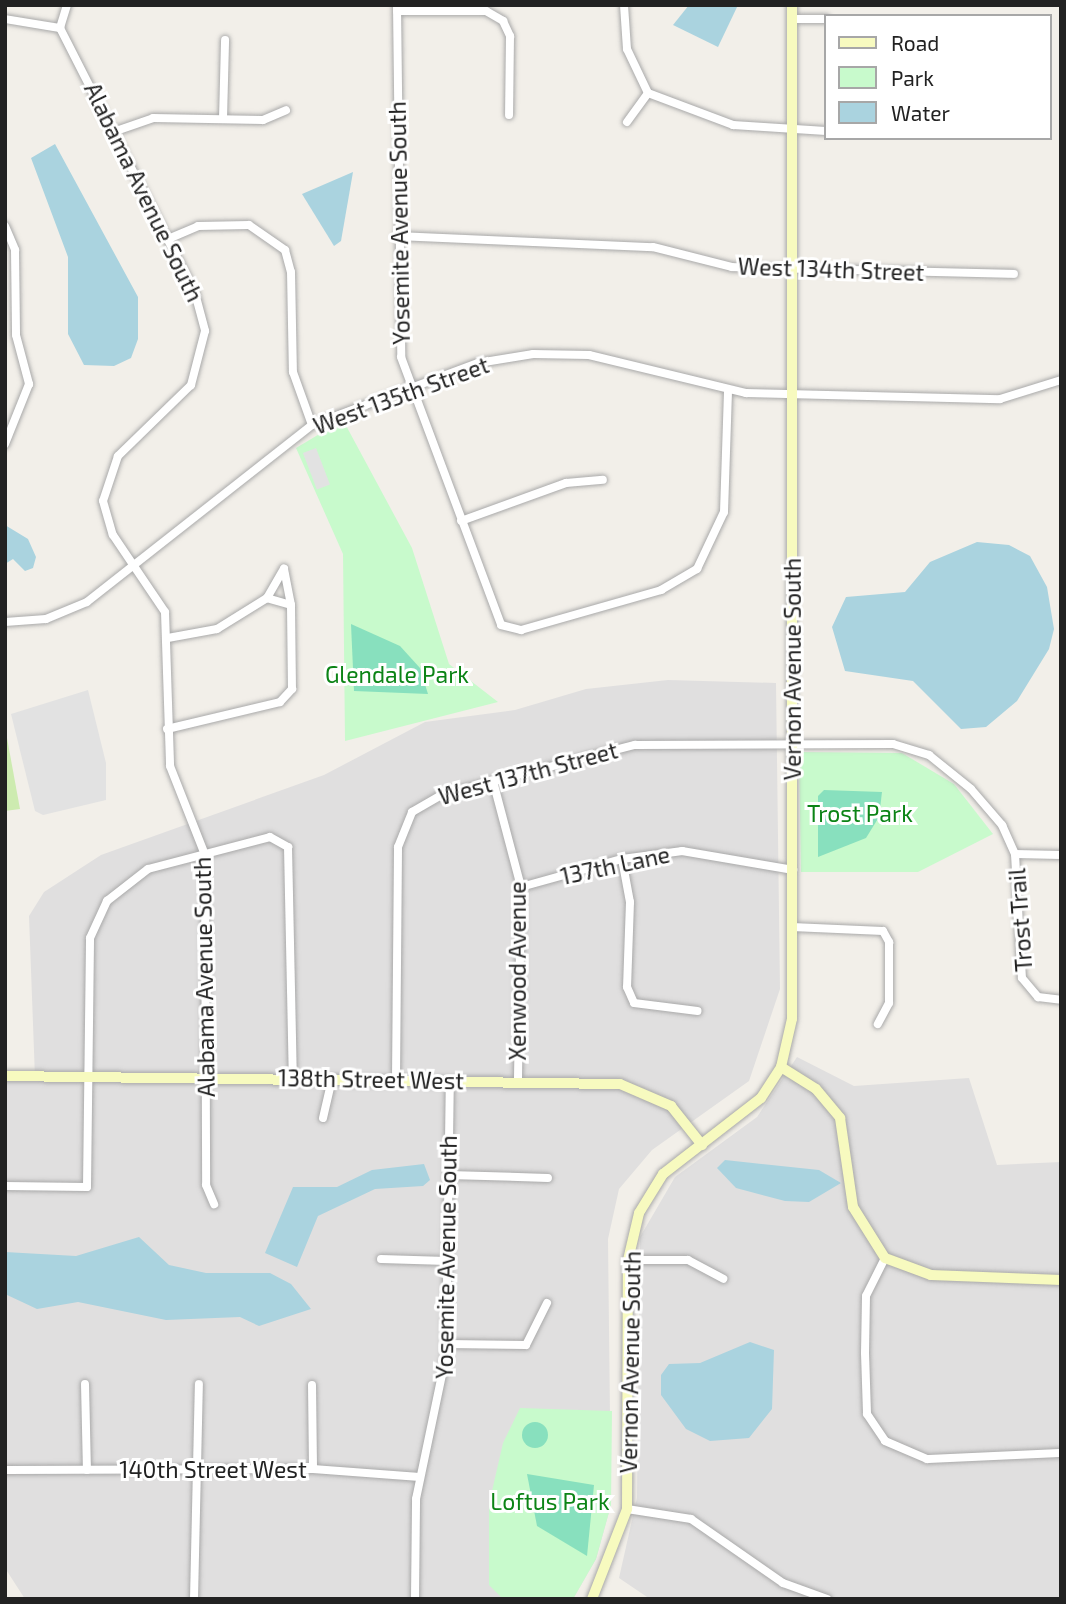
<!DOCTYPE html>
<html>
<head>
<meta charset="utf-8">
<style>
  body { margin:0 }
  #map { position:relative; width:1066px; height:1604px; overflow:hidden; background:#f2efe9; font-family:"Exo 2",sans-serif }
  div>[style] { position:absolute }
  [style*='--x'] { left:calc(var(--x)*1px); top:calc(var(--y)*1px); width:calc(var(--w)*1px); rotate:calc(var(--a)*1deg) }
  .residential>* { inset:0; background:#e0dfdf }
  .grass>* { inset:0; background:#cdebb0 }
  .park>* { inset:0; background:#c8facc }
  .pitch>* { inset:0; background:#88e0be }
  .round { border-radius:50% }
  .parking>* { inset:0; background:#e2e2e2; transform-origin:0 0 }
  .water>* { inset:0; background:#aad3df }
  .roads { filter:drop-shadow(0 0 2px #a9a9a9) drop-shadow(0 0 2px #a9a9a9) }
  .street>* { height:8px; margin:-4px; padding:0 4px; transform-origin:4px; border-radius:4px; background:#fff }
  .secondary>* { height:10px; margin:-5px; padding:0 5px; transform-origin:5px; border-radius:5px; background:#f7fabf }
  span { translate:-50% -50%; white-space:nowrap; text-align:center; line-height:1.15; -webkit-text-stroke:6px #fff; paint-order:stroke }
  .street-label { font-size:23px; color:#222 }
  .park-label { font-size:23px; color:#0c8416 }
  .frame { position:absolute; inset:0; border:7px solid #222; pointer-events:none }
  .legend { position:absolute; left:824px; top:14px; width:228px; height:126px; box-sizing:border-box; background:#fff; border:2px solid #a7a7a7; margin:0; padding:9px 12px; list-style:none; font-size:21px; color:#222 }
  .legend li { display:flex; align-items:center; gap:14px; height:35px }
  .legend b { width:35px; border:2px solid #a7a7a7 }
</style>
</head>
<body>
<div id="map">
  <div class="residential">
    <i style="clip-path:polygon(668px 680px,776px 683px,780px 989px,749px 1081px,652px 1150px,619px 1189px,608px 1239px,611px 1505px,596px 1559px,573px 1599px,25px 1599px,5px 1568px,5px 1080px,35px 1078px,29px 916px,44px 892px,101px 855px,324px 775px,425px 722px,515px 710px,586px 689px)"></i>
    <i style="clip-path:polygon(797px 1057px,854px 1086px,969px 1078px,997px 1165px,1061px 1162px,1061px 1599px,650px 1599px,619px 1578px,637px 1498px,640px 1237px,675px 1177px,757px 1117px)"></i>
  </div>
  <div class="grass">
    <i style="clip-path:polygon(5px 727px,20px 809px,5px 811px)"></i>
  </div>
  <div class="park">
    <i style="clip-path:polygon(343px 420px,412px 548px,449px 664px,498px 702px,345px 741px,343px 554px,296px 448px)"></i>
    <i style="clip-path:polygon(799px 752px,902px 753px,954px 784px,993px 834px,918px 872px,801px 872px)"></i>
    <i style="clip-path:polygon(520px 1408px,612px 1411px,611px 1505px,596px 1559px,573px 1599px,501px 1597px,489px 1585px,489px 1504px,503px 1443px)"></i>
  </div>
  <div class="pitch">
    <i style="clip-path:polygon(351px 624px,400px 646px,420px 668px,428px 694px,354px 691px)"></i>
    <i style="clip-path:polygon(824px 790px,882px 792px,879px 817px,866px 838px,818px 857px,818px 796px)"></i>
    <i class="round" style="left:522px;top:1422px;width:26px;height:26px"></i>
    <i style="clip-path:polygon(527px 1474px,594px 1485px,587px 1556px,537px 1526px)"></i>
  </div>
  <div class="parking">
    <i style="left:316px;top:448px;width:39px;height:14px;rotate:69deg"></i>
    <i style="clip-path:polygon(88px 690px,106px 763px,106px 800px,43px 815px,35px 811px,11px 714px)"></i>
  </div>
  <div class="water">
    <i style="clip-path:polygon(689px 5px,738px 5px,718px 47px,673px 25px)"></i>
    <i style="clip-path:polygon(55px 144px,138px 297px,138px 339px,131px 358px,114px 366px,84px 365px,68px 334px,68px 257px,31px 158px)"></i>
    <i style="clip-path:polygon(353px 172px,341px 241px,334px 246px,302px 194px)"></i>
    <i style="clip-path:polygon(5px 525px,28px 539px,36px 557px,33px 568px,25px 571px,13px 559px,5px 564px)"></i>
    <i style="clip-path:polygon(977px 542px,1009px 545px,1030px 556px,1047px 587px,1054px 629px,1049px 649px,1017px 701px,986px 727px,961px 729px,913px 681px,845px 671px,832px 627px,846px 597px,905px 592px,930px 562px)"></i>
    <i style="clip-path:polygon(725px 1160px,819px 1170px,841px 1183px,809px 1202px,785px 1201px,736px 1188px,717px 1168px)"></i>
    <i style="clip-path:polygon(424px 1164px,430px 1180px,423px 1186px,375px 1189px,318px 1216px,297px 1267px,265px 1253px,293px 1187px,337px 1187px,372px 1170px)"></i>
    <i style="clip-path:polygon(139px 1237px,169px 1265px,206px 1273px,270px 1273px,291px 1284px,311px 1309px,259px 1326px,240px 1317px,166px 1320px,78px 1302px,37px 1309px,5px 1294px,5px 1252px,76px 1256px)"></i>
    <i style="clip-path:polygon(750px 1342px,774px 1350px,772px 1409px,749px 1438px,710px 1441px,686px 1429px,661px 1395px,661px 1375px,669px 1364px,700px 1363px)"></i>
  </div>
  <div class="roads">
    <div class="street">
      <i style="--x:67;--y:5;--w:24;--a:107"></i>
      <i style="--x:60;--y:28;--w:297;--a:63"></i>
      <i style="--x:195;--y:293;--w:39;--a:75"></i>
      <i style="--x:205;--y:331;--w:56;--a:104.5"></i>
      <i style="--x:191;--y:385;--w:102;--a:135.8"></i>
      <i style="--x:118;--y:456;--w:47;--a:108.4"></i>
      <i style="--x:103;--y:501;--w:35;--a:74"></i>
      <i style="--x:113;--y:535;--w:93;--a:56"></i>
      <i style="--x:165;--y:612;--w:154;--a:88.1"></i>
      <i style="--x:170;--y:766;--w:96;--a:68.5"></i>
      <i style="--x:205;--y:855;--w:330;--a:89.8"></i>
      <i style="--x:206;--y:1185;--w:21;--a:67"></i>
      <i style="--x:397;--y:5;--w:352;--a:89.3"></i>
      <i style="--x:401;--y:357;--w:286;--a:69.5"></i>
      <i style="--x:501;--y:625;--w:21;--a:14"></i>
      <i style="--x:521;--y:630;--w:146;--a:-15.9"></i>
      <i style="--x:661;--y:590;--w:42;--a:-30.3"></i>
      <i style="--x:697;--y:569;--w:63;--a:-64.7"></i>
      <i style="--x:724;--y:512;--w:122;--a:-88.1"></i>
      <i style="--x:624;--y:5;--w:44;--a:86.1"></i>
      <i style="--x:627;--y:49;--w:49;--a:64.5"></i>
      <i style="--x:397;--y:11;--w:89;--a:0"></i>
      <i style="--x:486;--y:11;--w:20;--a:30"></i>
      <i style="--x:503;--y:21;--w:17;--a:65"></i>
      <i style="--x:510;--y:36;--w:79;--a:90.7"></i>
      <i style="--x:5;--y:19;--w:56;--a:9.3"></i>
      <i style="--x:792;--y:19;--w:34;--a:0"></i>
      <i style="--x:648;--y:93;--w:91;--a:20.6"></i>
      <i style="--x:733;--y:125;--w:93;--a:3.7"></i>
      <i style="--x:223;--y:119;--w:79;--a:-88.5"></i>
      <i style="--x:627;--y:122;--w:36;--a:-54"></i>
      <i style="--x:116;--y:131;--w:39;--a:-19"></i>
      <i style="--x:153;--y:118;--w:110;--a:1"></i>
      <i style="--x:263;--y:120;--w:25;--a:-23"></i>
      <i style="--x:5;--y:226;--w:26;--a:67"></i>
      <i style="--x:15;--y:250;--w:85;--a:89.3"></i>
      <i style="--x:16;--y:335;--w:51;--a:75.1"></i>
      <i style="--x:29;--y:384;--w:65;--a:111.8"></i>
      <i style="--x:397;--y:236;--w:256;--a:2.5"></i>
      <i style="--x:653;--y:247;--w:81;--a:14.2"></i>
      <i style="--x:732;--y:267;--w:282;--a:1.4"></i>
      <i style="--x:168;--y:239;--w:33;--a:-23"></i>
      <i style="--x:198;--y:226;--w:51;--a:-1.1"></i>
      <i style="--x:249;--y:225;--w:44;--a:34.8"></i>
      <i style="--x:285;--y:250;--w:23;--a:75"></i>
      <i style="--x:291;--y:272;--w:100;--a:88.9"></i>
      <i style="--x:293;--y:372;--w:56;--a:70.3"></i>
      <i style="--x:461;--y:521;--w:112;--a:-19.9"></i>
      <i style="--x:566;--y:483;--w:37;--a:-5"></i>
      <i style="--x:267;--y:598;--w:34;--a:-60"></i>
      <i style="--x:284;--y:569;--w:37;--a:79"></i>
      <i style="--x:5;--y:622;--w:41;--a:-4.2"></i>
      <i style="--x:46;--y:619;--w:44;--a:-22.5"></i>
      <i style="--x:87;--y:602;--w:286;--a:-38.2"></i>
      <i style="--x:312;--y:425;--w:177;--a:-20.5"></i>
      <i style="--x:478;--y:363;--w:56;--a:-9.3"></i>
      <i style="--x:533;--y:354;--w:56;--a:1"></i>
      <i style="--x:589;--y:355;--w:162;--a:13.6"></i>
      <i style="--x:746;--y:393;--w:254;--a:1.4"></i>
      <i style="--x:1000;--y:399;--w:64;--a:-17.3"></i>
      <i style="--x:167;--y:729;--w:116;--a:-13.4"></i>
      <i style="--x:280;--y:702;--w:18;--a:-47"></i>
      <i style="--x:292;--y:689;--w:84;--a:-90.7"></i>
      <i style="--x:291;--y:605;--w:25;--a:-164"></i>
      <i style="--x:267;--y:598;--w:59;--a:148.2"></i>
      <i style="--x:217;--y:629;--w:50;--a:169.6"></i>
      <i style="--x:493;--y:781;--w:110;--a:75.2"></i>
      <i style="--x:521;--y:887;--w:194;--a:90.9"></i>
      <i style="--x:1015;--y:854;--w:124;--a:86.8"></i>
      <i style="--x:1022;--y:978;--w:25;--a:50"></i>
      <i style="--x:1038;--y:997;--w:23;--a:7"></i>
      <i style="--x:622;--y:859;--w:44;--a:79.5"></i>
      <i style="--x:630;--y:902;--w:85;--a:92"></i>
      <i style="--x:627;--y:987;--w:17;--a:66"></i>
      <i style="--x:634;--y:1003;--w:64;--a:7.1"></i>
      <i style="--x:521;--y:887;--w:105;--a:-15.5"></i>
      <i style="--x:622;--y:859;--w:61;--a:-7.6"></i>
      <i style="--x:682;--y:851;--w:113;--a:9.7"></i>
      <i style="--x:792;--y:927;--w:91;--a:2.5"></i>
      <i style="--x:883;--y:931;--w:13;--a:61"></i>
      <i style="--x:889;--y:942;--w:61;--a:90"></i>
      <i style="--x:889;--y:1003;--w:24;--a:118"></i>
      <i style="--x:396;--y:1079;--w:232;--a:-89.5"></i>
      <i style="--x:398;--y:847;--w:38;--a:-68"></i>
      <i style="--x:412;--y:812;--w:34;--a:-30"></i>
      <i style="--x:441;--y:795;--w:200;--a:-14.5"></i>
      <i style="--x:635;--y:745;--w:258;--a:-0.2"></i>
      <i style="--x:893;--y:744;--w:38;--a:17"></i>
      <i style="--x:929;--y:755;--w:54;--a:39"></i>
      <i style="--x:971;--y:789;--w:48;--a:49.3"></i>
      <i style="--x:1002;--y:825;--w:32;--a:66"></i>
      <i style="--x:1015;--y:854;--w:46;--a:1.2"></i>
      <i style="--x:323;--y:1118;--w:40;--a:-77"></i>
      <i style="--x:449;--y:1175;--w:99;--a:1.7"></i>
      <i style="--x:5;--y:1186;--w:82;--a:0.7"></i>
      <i style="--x:87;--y:1187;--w:249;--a:-89.3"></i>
      <i style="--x:90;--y:938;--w:41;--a:-65.3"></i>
      <i style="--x:107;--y:901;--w:52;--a:-38"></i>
      <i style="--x:148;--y:869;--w:126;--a:-14.7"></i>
      <i style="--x:270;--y:837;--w:21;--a:29"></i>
      <i style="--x:288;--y:847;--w:231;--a:88.8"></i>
      <i style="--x:885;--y:1258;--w:42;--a:116.6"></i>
      <i style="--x:866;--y:1296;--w:57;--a:91"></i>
      <i style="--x:865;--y:1353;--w:61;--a:88.1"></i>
      <i style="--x:867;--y:1414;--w:32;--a:56"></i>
      <i style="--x:885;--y:1441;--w:46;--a:23.2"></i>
      <i style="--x:927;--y:1459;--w:134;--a:-2.6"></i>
      <i style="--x:381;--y:1259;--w:66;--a:1.7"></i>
      <i style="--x:628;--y:1260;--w:60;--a:0"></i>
      <i style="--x:688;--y:1260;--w:40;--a:28"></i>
      <i style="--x:447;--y:1344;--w:79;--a:0.7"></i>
      <i style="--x:526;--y:1345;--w:47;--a:-63.4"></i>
      <i style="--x:85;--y:1384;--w:86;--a:88.7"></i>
      <i style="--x:312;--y:1385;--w:84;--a:89.3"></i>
      <i style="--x:5;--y:1470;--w:308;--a:-0.2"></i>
      <i style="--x:313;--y:1469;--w:107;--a:4.3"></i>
      <i style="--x:627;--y:1509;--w:65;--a:8.9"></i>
      <i style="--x:691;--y:1519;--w:112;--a:34.8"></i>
      <i style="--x:783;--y:1583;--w:47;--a:20"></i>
      <i style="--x:194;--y:1599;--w:215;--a:-88.7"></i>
      <i style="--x:415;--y:1599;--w:100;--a:-89.4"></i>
      <i style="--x:416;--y:1499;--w:146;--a:-78.2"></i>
      <i style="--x:446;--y:1356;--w:275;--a:-89.2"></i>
    </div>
    <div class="secondary">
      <i style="--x:781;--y:1067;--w:41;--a:32.2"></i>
      <i style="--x:816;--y:1089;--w:38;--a:50"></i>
      <i style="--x:840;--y:1118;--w:90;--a:81.7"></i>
      <i style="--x:853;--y:1207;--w:60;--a:57.9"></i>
      <i style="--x:885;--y:1258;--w:49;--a:20.3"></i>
      <i style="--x:931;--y:1275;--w:130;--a:2.2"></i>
      <i style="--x:5;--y:1076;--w:615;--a:0.75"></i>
      <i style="--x:620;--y:1084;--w:56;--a:23.3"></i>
      <i style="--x:671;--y:1106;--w:50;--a:51.5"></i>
      <i style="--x:592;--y:1599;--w:97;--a:-68.7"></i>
      <i style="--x:627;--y:1509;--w:249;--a:-89.8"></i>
      <i style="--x:628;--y:1260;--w:48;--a:-76.8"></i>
      <i style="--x:639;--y:1213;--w:46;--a:-58.4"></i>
      <i style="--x:663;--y:1174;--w:124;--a:-37.8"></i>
      <i style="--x:761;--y:1098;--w:37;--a:-57"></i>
      <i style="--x:781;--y:1067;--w:49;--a:-77.1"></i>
      <i style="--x:792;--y:1019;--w:1014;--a:-90"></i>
    </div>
  </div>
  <div class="street-label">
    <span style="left:144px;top:192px;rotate:64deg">Alabama Avenue South</span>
    <span style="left:399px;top:223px;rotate:-91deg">Yosemite Avenue South</span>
    <span style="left:831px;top:269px;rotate:2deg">West 134th Street</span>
    <span style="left:401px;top:395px;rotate:-20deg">West 135th Street</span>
    <span style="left:792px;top:669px;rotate:-90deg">Vernon Avenue South</span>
    <span style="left:528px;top:773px;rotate:-15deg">West 137th Street</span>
    <span style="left:615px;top:865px;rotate:-12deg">137th Lane</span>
    <span style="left:1020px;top:920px;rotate:-94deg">Trost Trail</span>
    <span style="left:517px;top:971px;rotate:-90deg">Xenwood Avenue</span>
    <span style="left:204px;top:977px;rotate:-91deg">Alabama Avenue South</span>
    <span style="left:371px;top:1079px;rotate:1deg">138th Street West</span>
    <span style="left:446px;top:1257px;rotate:-89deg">Yosemite Avenue South</span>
    <span style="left:630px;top:1362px;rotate:-89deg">Vernon Avenue South</span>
    <span style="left:213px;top:1469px">140th Street West</span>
  </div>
  <div class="park-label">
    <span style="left:397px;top:674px">Glendale Park</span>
    <span style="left:860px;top:813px">Trost Park</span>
    <span style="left:550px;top:1501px">Loftus Park</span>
  </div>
  <div class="frame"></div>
  <ul class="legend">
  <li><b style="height:9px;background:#f7fabf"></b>Road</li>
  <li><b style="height:19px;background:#c8facc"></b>Park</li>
  <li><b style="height:19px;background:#aad3df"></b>Water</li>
  </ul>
</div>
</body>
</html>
